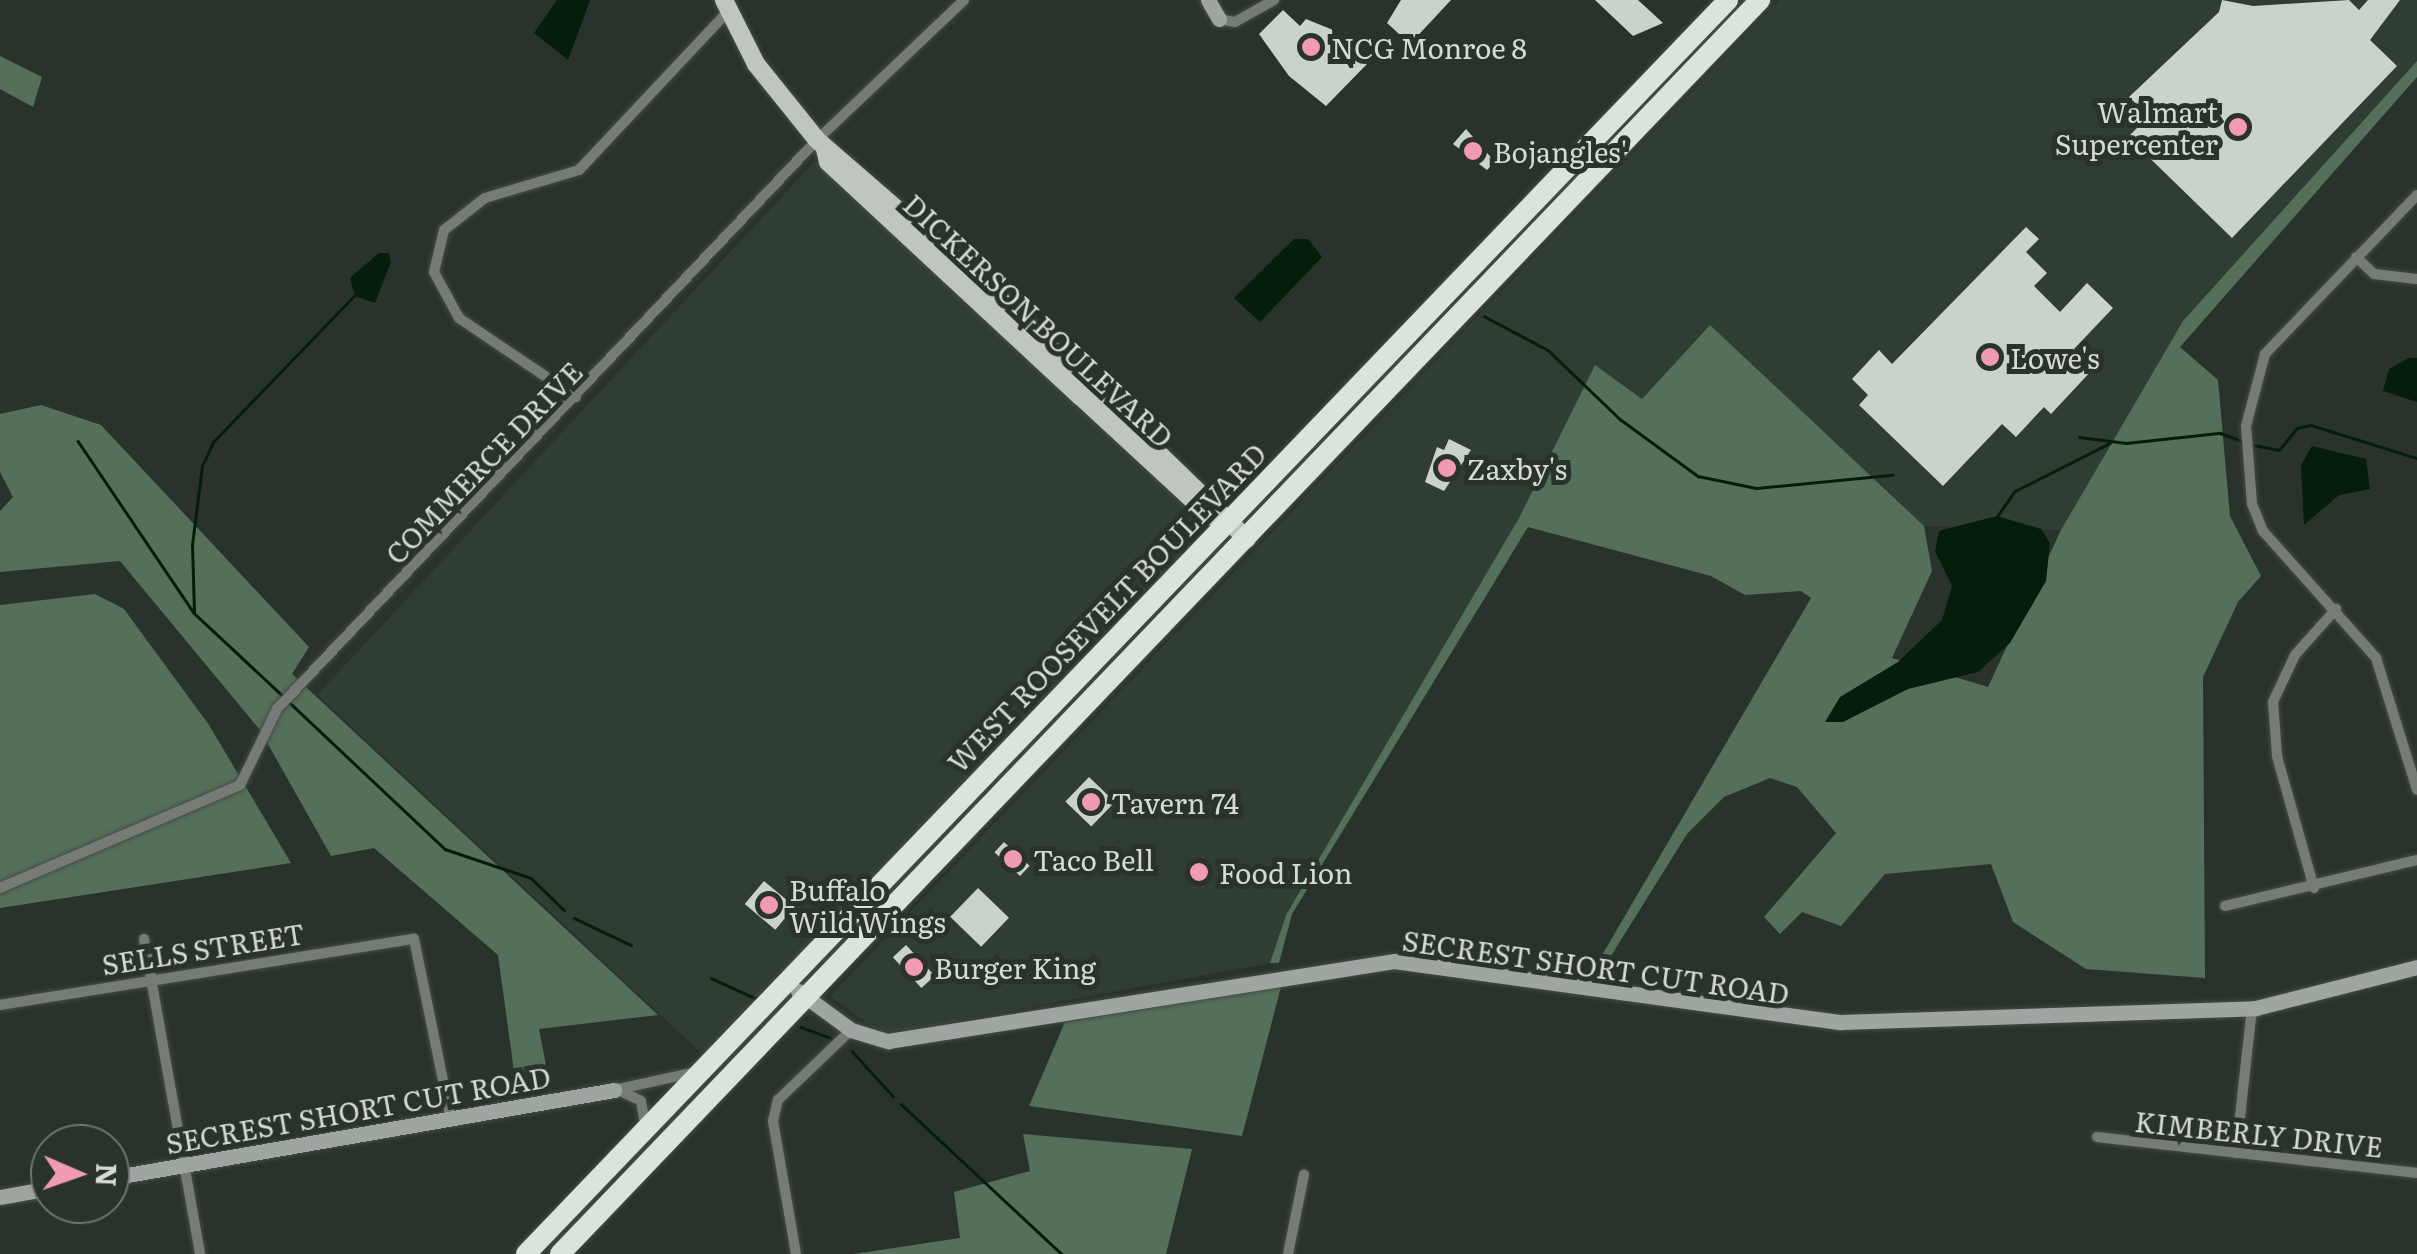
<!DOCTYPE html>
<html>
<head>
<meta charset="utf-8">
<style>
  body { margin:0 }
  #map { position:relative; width:2417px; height:1254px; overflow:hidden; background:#2a322c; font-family:Literata,serif }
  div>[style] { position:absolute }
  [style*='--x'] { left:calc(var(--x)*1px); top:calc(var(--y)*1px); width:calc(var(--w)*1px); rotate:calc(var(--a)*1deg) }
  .built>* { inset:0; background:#303d32; transform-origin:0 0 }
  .forest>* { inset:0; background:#55705a }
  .water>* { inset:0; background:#051d0b }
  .stream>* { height:2.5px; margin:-1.25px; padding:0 1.25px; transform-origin:1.25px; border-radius:1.25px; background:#051d0b }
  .building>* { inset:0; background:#cad3cb; transform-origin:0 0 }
  .roads { filter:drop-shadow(0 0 2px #454d47) drop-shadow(0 0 2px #454d47) }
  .street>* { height:10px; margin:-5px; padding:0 5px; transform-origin:5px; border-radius:5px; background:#777b77 }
  .secondary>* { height:15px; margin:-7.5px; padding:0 7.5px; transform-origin:7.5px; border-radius:7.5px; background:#9fa5a0 }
  .primary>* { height:18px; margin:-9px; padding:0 9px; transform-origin:9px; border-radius:9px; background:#bec6bf }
  .highway>* { height:20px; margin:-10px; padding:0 10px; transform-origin:10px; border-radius:10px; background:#dae4db }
  .dots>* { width:28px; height:28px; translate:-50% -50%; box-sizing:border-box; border:5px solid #2a322c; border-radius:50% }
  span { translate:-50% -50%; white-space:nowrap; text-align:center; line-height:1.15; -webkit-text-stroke:10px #2a322c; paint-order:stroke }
  .poi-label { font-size:28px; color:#d5dad6 }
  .left { translate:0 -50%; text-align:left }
  .right { translate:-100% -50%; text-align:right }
  .street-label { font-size:28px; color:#d5dad6 }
  .north { position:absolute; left:30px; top:1124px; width:100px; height:100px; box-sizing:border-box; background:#2a322c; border:2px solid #6e7570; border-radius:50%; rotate:92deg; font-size:28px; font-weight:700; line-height:40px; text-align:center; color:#d5dad6 }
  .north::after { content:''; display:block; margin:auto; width:35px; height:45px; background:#f09ab5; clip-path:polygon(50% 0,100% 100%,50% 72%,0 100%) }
</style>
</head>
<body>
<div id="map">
  <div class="built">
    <i style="clip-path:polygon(1779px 0,2417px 0,2417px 61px,2183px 321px,2061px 530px,1924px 526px,1710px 325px,1642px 399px,1595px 366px,1519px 518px,1286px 915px,1270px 963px,901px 1031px,876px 1030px,830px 996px)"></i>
    <i style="left:815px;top:161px;width:536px;height:730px;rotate:43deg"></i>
  </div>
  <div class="forest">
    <i style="clip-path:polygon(0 56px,42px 77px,33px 107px,0 89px)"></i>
    <i style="clip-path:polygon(2417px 61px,2417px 77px,2180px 347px,2218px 380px,2230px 516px,2261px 576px,2238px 602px,2203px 677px,2205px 978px,2086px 969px,2013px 922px,1991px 864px,1885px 874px,1841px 926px,1802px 912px,1780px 934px,1764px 917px,1836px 833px,1797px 787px,1770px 778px,1724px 797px,1687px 834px,1596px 980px,1588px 979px,1811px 598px,1801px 591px,1745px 595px,1711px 576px,1528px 527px,1292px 914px,1279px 963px,1270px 963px,1286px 915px,1519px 518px,1595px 365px,1642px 399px,1710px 325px,1924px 526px,1932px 571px,1892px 658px,1988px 687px,2061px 530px,2183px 321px)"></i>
    <i style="clip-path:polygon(41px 405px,101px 425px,309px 647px,292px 674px,658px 1015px,539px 1029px,550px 1087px,517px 1093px,498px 955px,374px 848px,331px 856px,260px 730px,120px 561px,0 572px,0 511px,13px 497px,0 472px,0 414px)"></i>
    <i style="clip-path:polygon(95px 594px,124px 609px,209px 725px,291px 863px,0 908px,0 605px)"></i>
    <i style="clip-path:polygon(1281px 987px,1242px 1136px,1029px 1106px,1065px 1022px)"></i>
    <i style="clip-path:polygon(1023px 1134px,1192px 1149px,1166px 1254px,854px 1254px,960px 1238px,954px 1192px,1030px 1171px)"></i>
  </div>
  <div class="water">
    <i style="clip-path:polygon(557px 0,590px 0,568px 60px,534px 33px)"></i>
    <i style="clip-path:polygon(1294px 239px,1308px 239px,1322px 257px,1260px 322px,1234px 298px)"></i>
    <i style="clip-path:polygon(379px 253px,389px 253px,391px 262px,375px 303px,355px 296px,350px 278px)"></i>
    <i style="clip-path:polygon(2409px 358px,2417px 358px,2417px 402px,2383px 391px,2389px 369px)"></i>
    <i style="clip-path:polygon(2312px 446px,2366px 459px,2370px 489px,2339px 495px,2304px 525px,2301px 465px)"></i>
    <i style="clip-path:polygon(1997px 516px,2041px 529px,2050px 543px,2046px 581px,2010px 643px,1978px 672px,1908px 689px,1843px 722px,1825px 722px,1840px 697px,1898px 662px,1942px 620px,1952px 586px,1935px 551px,1939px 531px)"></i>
  </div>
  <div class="stream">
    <i style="--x:1484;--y:316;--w:72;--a:28"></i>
    <i style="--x:1548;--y:350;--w:100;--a:43.8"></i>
    <i style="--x:1620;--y:419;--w:97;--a:36.2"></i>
    <i style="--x:1698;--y:476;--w:59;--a:11.7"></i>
    <i style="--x:1756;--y:488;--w:137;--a:-5.5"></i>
    <i style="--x:2079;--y:437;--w:47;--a:7.3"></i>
    <i style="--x:2126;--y:443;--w:95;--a:-6.1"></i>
    <i style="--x:2220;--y:433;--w:23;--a:20"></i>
    <i style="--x:78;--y:441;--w:207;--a:56"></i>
    <i style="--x:194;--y:613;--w:120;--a:43"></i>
    <i style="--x:2254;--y:445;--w:25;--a:11"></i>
    <i style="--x:2279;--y:450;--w:28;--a:-51"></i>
    <i style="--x:2297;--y:428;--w:14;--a:-12"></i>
    <i style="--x:2311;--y:425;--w:111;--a:17.3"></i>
    <i style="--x:1998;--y:515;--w:29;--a:-55"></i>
    <i style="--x:2015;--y:491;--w:106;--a:-26.8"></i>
    <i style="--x:194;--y:612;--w:67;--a:-91.7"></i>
    <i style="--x:192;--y:545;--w:80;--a:-82.8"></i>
    <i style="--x:202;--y:466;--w:26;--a:-65"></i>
    <i style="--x:213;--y:442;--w:204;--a:-46"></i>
    <i style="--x:288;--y:701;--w:216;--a:43.3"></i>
    <i style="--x:445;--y:849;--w:91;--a:18.6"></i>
    <i style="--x:531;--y:878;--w:46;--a:44.1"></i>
    <i style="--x:574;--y:918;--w:63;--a:25.3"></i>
    <i style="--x:711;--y:978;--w:51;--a:24.5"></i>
    <i style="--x:801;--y:1027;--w:32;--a:20"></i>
    <i style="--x:852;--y:1051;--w:61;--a:47.7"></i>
    <i style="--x:901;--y:1104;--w:220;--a:43"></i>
  </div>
  <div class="building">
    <i style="clip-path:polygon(1401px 0,1451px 0,1410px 44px,1387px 23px)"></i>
    <i style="clip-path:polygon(1595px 0,1638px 0,1663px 23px,1633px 36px)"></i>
    <i style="clip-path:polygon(2222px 0,2253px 6px,2349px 0,2359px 10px,2368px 0,2400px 0,2370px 40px,2397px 66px,2232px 238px,2128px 137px,2149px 116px,2129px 97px,2219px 12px)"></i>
    <i style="clip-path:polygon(1283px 10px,1300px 26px,1306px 19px,1333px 30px,1367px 64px,1326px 106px,1289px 76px,1259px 34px)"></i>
    <i style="clip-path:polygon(1466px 129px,1495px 162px,1487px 170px,1453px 144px)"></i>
    <i style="clip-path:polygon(2026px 227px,2039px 239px,2026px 252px,2047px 273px,2034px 286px,2060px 312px,2087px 283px,2113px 308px,2074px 349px,2093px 369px,2051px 414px,2044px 407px,2016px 437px,2002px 424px,1943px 486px,1859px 405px,1868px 395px,1852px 379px,1879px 350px,1892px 364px)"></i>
    <i style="clip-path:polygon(1449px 439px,1471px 450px,1444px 491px,1425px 482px,1437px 447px,1444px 450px)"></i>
    <i style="left:1089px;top:777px;width:36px;height:34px;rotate:44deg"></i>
    <i style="left:1004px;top:842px;width:35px;height:14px;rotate:43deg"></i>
    <i style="left:764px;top:881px;width:40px;height:30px;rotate:40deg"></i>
    <i style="left:978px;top:888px;width:43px;height:40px;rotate:44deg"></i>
    <i style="left:906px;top:945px;width:42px;height:18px;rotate:47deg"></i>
  </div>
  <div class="roads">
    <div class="street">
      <i style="--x:1219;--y:19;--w:16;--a:11"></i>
      <i style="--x:1235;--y:22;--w:45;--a:-29.4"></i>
      <i style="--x:2417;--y:195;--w:220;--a:133.7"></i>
      <i style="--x:2265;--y:354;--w:74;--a:104.8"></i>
      <i style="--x:2246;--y:426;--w:78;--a:85.6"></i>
      <i style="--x:2252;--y:504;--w:29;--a:68"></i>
      <i style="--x:2263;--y:531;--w:170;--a:48.3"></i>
      <i style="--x:2376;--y:658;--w:138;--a:72.7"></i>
      <i style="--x:2356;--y:257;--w:25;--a:43"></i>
      <i style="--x:2374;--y:274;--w:43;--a:6.6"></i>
      <i style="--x:576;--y:397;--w:141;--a:-146"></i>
      <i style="--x:459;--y:318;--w:52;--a:-118.5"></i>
      <i style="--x:434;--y:272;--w:43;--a:-76.6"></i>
      <i style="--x:444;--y:230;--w:52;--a:-38"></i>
      <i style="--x:485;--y:198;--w:98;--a:-16.6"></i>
      <i style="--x:579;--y:170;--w:219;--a:-46.8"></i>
      <i style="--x:0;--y:888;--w:261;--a:-23.2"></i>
      <i style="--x:240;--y:785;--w:85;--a:-64"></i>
      <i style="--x:277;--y:709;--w:784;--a:-46.5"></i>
      <i style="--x:817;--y:140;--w:203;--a:-43.6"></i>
      <i style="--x:2314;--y:888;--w:137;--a:-105.7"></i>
      <i style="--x:2277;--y:756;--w:54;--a:-94.2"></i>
      <i style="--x:2273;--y:702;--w:52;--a:-64.9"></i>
      <i style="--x:2295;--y:655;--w:62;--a:-48.3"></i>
      <i style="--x:2225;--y:906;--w:197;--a:-13.5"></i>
      <i style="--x:144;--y:939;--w:320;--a:79.9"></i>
      <i style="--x:0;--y:1005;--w:419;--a:-9.1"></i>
      <i style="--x:414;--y:939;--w:184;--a:78.4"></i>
      <i style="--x:614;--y:1090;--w:80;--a:-12.3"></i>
      <i style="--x:620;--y:1091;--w:23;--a:25"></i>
      <i style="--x:641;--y:1101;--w:23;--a:80"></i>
      <i style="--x:2097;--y:1137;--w:322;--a:6.4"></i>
      <i style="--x:2236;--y:1153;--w:145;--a:-83.7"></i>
      <i style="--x:796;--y:1254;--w:135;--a:-99.8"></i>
      <i style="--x:773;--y:1121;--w:22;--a:-77"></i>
      <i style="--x:778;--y:1100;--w:101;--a:-43.8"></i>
      <i style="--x:1288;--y:1254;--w:81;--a:-78.6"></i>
    </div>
    <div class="secondary">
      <i style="--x:1208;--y:0;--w:22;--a:60"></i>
      <i style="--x:798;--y:991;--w:66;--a:36.3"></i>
      <i style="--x:851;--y:1030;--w:39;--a:17"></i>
      <i style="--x:888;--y:1041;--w:512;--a:-8.98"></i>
      <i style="--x:1394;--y:961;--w:451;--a:7.8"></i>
      <i style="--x:1841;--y:1022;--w:415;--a:-1.9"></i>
      <i style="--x:2256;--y:1008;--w:166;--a:-14.3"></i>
      <i style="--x:110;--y:1178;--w:512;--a:-9.9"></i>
      <i style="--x:0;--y:1197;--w:51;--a:-10.2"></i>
    </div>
    <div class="primary">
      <i style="--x:724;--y:0;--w:72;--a:63.4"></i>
      <i style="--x:756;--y:64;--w:97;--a:51.2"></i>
      <i style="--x:817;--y:140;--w:228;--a:40.9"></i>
      <i style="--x:989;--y:289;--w:359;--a:44.1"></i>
      <i style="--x:825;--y:149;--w:13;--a:77"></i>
      <i style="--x:828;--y:162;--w:344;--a:42.9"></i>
      <i style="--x:1080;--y:396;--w:177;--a:42.7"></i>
      <i style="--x:1210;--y:516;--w:16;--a:15"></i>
    </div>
    <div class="highway">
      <i style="--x:526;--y:1254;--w:1737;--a:-46.21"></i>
      <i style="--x:560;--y:1254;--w:1736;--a:-46.26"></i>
    </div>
  </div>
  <div class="dots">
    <i style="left:1311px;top:47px;background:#f09ab5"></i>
    <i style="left:2238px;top:127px;background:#f09ab5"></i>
    <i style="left:1473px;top:151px;background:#f09ab5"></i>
    <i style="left:1990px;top:357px;background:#f09ab5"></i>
    <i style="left:1447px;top:468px;background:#f09ab5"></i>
    <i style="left:1091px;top:802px;background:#f09ab5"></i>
    <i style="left:1013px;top:859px;background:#f09ab5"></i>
    <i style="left:1199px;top:872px;background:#f09ab5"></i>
    <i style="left:769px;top:905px;background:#f09ab5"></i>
    <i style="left:914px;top:967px;background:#f09ab5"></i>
  </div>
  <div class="poi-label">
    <span class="left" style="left:1331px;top:47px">NCG Monroe 8</span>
    <span class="right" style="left:2218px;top:127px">Walmart<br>Supercenter</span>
    <span class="left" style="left:1493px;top:151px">Bojangles'</span>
    <span class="left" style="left:2010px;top:357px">Lowe's</span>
    <span class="left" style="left:1467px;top:468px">Zaxby's</span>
    <span class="left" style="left:1111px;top:802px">Tavern 74</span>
    <span class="left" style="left:1033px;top:859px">Taco Bell</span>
    <span class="left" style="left:1219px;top:872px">Food Lion</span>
    <span class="left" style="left:789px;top:905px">Buffalo<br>Wild Wings</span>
    <span class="left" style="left:934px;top:967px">Burger King</span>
  </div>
  <div class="street-label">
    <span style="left:1039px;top:320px;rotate:43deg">DICKERSON BOULEVARD</span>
    <span style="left:483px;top:462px;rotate:-46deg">COMMERCE DRIVE</span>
    <span style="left:1106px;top:607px;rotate:-46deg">WEST ROOSEVELT BOULEVARD</span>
    <span style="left:203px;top:948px;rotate:-9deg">SELLS STREET</span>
    <span style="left:1596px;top:966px;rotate:8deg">SECREST SHORT CUT ROAD</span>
    <span style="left:358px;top:1109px;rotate:-10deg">SECREST SHORT CUT ROAD</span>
    <span style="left:2259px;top:1133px;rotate:6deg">KIMBERLY DRIVE</span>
  </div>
  <div class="north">N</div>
</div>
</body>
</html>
